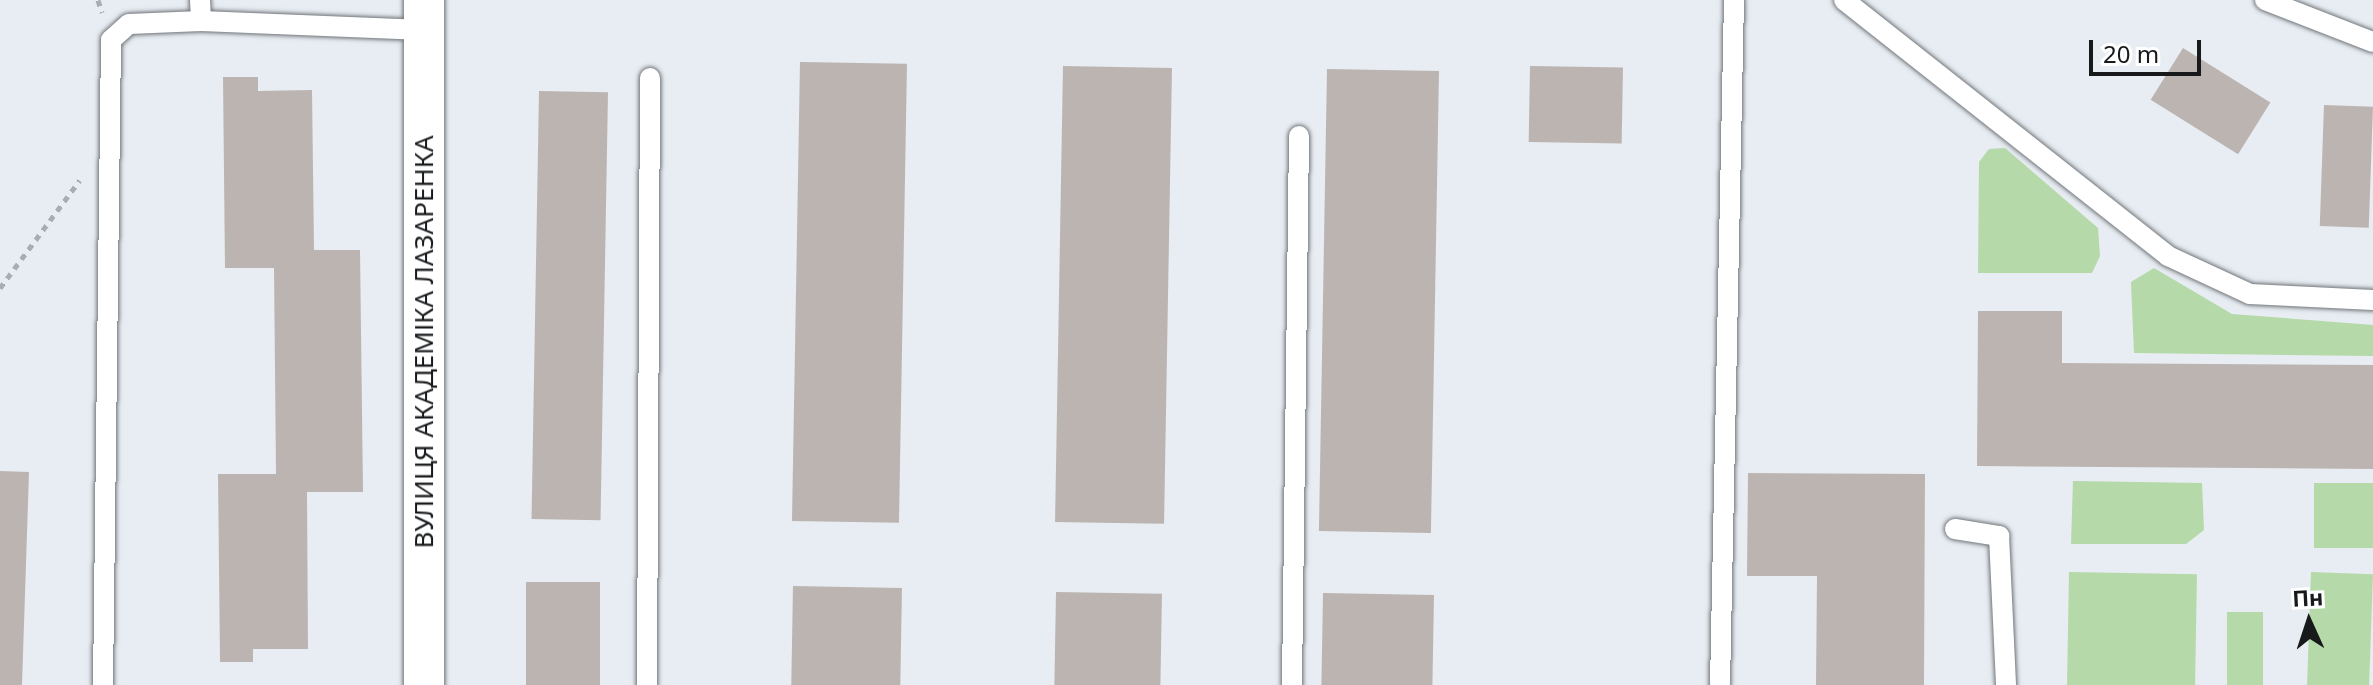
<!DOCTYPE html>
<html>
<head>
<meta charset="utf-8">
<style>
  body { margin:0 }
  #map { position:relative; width:2373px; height:685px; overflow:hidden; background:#e7edf2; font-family:"Noto Sans",sans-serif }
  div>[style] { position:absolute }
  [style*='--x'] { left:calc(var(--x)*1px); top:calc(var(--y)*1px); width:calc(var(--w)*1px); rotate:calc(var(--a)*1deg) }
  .green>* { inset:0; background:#b5d9a8; transform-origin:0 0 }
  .building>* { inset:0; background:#bcb4b1; transform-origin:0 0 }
  .path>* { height:5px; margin-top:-2.5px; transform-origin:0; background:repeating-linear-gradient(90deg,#a8adb1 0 6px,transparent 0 12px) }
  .roads { filter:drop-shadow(0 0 2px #71767b) drop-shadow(0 0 2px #71767b) }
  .lane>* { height:20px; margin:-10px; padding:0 10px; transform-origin:10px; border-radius:10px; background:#fff }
  .street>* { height:40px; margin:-20px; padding:0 20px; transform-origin:20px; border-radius:20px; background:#fff }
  span { translate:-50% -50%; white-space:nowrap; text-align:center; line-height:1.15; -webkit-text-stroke:6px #fff; paint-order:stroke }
  .street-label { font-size:26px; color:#17191b }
  .north { position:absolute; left:2269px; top:581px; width:80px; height:80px; -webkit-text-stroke:6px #fff; paint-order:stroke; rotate:357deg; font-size:22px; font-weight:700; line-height:32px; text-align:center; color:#17191b }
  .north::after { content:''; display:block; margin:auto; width:28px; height:36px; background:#17191b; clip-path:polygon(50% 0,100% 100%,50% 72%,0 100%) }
  .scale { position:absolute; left:2089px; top:40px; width:112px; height:36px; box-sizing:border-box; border:4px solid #17191b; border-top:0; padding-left:10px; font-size:24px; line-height:28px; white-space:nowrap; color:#17191b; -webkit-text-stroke:6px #fff; paint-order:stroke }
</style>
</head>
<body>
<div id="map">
  <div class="green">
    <i style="clip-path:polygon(2005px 148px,2098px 228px,2100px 256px,2092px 273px,1978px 273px,1979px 162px,1989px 149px)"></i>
    <i style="clip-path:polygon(2154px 268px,2232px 314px,2373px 325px,2373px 356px,2134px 353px,2131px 282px)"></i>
    <i style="clip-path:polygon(2073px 481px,2202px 483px,2204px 530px,2186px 544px,2071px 544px)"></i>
    <i style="left:2373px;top:483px;width:65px;height:59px;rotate:90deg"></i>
    <i style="left:2069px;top:572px;width:128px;height:113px;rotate:1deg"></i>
    <i style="left:2311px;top:572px;width:62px;height:113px;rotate:2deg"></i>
    <i style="left:2227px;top:612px;width:36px;height:73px"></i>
  </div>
  <div class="building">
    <i style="left:2183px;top:48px;width:103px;height:61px;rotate:32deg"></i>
    <i style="left:800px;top:62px;width:107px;height:459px;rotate:1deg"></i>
    <i style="left:1063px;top:66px;width:109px;height:456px;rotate:1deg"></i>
    <i style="left:1530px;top:66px;width:93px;height:76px;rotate:1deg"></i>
    <i style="left:1327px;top:69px;width:112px;height:462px;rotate:1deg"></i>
    <i style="clip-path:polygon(223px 77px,258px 77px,258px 91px,312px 90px,314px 250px,360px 250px,363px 492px,307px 492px,308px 649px,253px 649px,253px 662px,220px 662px,218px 474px,276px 474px,274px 268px,225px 268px)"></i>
    <i style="left:539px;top:91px;width:69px;height:428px;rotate:1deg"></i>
    <i style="left:2324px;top:105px;width:49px;height:121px;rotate:2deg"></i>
    <i style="clip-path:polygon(1978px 311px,2062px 311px,2062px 363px,2373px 365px,2373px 469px,1977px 466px)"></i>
    <i style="clip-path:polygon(0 471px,29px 472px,22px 685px,0 685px)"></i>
    <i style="clip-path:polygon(1748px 473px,1925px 474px,1924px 685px,1816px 685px,1817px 576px,1747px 576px)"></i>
    <i style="left:526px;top:582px;width:74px;height:103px"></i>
    <i style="left:793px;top:586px;width:109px;height:99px;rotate:1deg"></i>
    <i style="left:1056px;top:592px;width:106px;height:93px;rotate:1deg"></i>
    <i style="left:1323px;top:593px;width:111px;height:92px;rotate:1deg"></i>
  </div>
  <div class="path">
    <i style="--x:98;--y:0;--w:13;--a:72"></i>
    <i style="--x:0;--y:288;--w:134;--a:-53.5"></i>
  </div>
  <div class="roads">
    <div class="lane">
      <i style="--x:200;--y:0;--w:21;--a:87"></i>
      <i style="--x:1844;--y:0;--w:413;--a:38.3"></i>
      <i style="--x:2168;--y:256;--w:90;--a:24.9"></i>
      <i style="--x:2250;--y:294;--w:123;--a:2.8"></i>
      <i style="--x:2265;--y:0;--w:116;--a:21.3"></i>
      <i style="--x:1955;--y:529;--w:45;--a:9"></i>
      <i style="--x:1999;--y:536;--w:149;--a:87.3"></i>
      <i style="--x:103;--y:685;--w:645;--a:-89.29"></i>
      <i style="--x:111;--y:40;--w:24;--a:-42"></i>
      <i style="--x:129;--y:24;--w:72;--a:-2.4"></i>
      <i style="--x:201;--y:21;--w:223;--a:2.3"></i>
      <i style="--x:647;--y:685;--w:607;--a:-89.72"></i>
      <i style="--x:1292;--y:685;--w:549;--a:-89.27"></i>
      <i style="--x:1720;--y:685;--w:685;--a:-88.83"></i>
    </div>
    <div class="street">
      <i style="--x:424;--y:0;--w:685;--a:90"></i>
    </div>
  </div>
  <div class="street-label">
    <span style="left:424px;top:342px;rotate:-90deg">ВУЛИЦЯ АКАДЕМІКА ЛАЗАРЕНКА</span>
  </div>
  <div class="north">Пн</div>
  <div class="scale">20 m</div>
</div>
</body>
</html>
